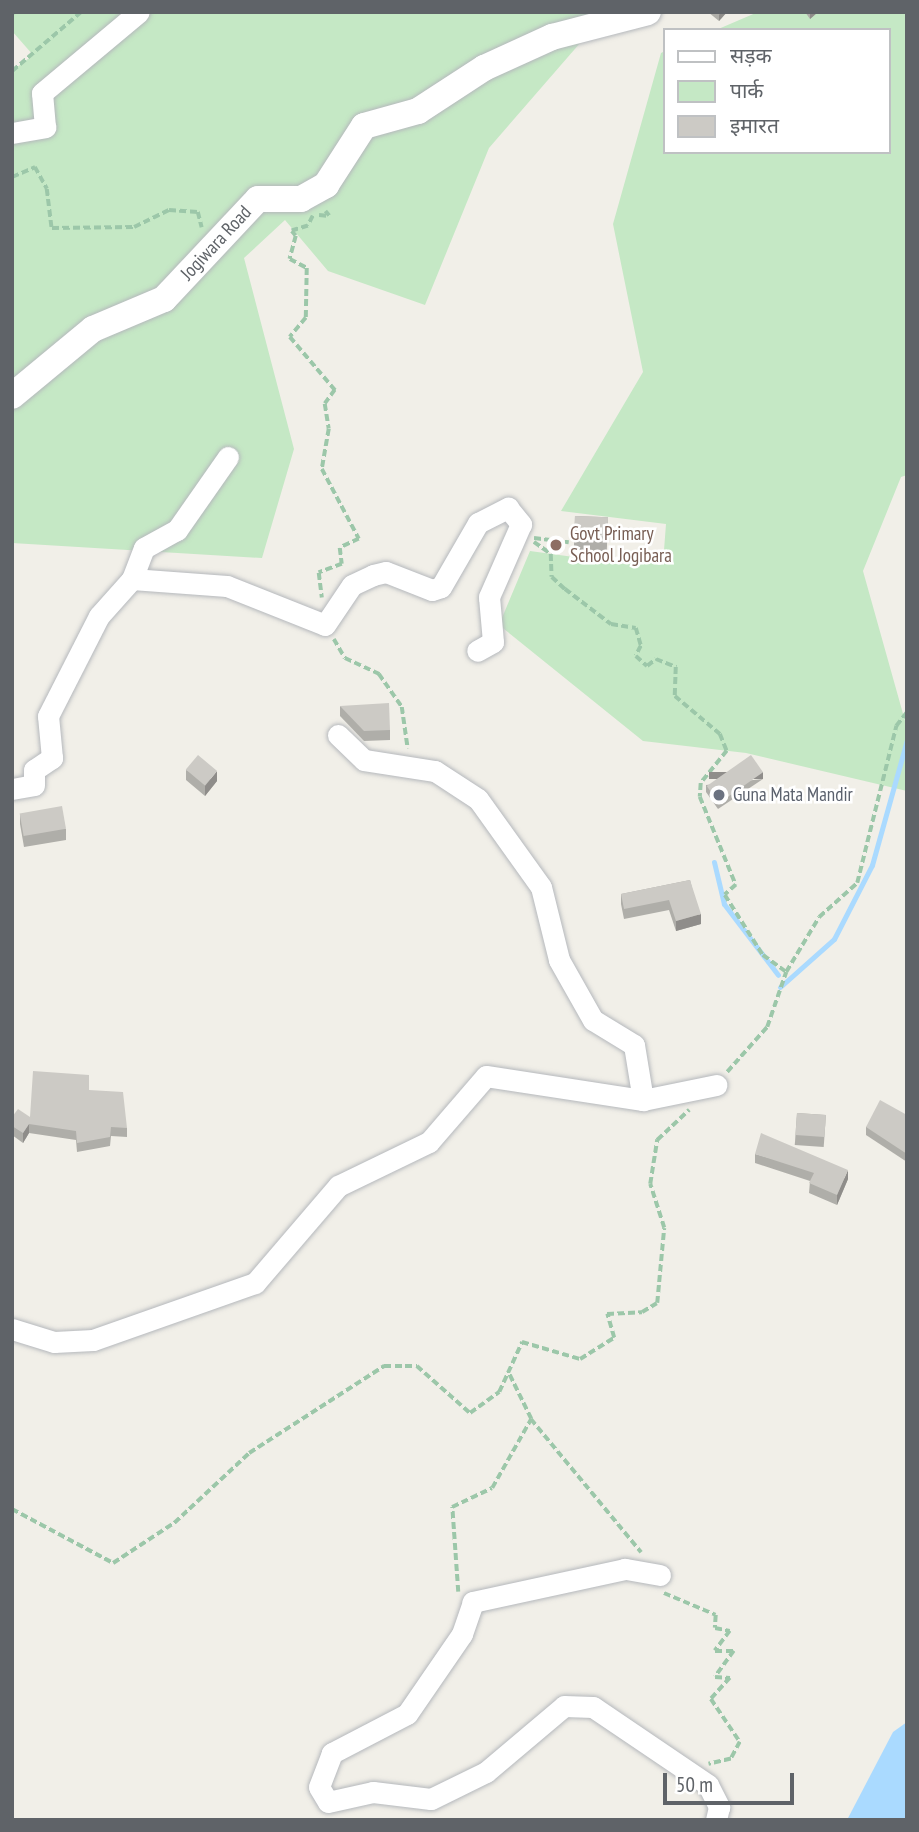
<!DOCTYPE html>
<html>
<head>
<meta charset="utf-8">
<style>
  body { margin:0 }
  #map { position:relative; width:919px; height:1832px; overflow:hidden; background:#f1efe8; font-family:"PT Sans Narrow","Noto Sans Devanagari",sans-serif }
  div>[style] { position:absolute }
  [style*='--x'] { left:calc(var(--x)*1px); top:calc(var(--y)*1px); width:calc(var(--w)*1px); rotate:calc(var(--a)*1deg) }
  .green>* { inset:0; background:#c5e8c5 }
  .water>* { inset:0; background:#aadaff }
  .stream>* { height:5px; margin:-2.5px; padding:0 2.5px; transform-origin:2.5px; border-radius:2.5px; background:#aadaff }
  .path>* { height:3.5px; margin-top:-1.75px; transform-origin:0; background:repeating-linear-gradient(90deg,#9cc7a9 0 7px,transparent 0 10.5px) }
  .roads { filter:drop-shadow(0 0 2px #b5b8bc) drop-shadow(0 0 2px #b5b8bc) }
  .minor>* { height:21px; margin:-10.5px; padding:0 10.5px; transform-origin:10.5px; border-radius:10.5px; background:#fff }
  .tertiary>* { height:26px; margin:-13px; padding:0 13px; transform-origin:13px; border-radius:13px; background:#fff }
  .wall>* { inset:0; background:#afaea9; transform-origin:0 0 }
  .shaded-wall>* { inset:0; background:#8f8d8a; transform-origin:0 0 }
  .building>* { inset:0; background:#cccac5; transform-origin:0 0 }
  .dots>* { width:19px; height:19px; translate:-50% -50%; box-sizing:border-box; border:4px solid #fff; border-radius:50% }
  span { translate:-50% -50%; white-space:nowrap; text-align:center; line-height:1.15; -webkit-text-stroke:5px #fff; paint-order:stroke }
  .street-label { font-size:19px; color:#5f6368 }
  .education-label { font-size:19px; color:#785e54 }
  .left { translate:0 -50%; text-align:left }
  .worship-label { font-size:19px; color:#5b616d }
  .frame { position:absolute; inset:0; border:14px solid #5f6368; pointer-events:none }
  .legend { position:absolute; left:663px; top:28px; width:228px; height:126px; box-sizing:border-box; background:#fff; border:2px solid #bfc1c3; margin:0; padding:9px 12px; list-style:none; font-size:21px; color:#5f6368 }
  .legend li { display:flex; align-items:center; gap:14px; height:35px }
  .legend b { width:35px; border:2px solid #bfc1c3 }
  .scale { position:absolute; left:663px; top:1773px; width:131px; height:32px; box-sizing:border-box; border:4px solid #5f6368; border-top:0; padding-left:9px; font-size:21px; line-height:24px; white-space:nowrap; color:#5f6368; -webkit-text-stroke:5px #fff; paint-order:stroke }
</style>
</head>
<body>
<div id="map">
  <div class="green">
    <i style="clip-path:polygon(12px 12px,607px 12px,489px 148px,425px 305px,328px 271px,285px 220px,244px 258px,294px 449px,262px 558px,12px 543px,12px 71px,33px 55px,12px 31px)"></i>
    <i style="clip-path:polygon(758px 12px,907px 12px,907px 475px,901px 477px,863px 571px,907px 728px,907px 791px,746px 753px,643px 741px,499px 625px,530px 551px,625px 564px,664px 550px,666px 524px,561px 511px,643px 372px,613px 224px,661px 53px,665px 51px,665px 152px,889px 152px,889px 30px,716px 30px)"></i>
  </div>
  <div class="water">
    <i style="clip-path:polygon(907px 1722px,907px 1820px,847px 1820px,893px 1732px)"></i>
  </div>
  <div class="stream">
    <i style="--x:714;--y:862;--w:43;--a:76.6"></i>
    <i style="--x:724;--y:904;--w:89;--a:52.7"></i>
    <i style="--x:780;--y:987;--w:72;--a:-41.6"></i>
    <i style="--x:834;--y:939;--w:83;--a:-62.8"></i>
    <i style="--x:872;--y:865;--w:130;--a:-74.4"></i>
  </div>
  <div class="path">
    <i style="--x:12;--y:13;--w:3;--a:-18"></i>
    <i style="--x:12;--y:71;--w:91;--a:-40.5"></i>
    <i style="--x:12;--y:103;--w:5;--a:90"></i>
    <i style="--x:12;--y:177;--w:25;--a:-23"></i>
    <i style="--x:35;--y:167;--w:25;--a:61"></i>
    <i style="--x:47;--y:189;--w:39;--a:83"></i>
    <i style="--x:52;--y:228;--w:82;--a:-0.7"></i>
    <i style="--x:134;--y:227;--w:39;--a:-26"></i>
    <i style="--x:169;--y:210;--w:29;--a:4"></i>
    <i style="--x:198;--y:212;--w:16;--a:76"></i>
    <i style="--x:319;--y:215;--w:10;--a:6"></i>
    <i style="--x:329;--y:216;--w:6;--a:-129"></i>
    <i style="--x:313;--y:216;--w:11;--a:117"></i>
    <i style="--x:308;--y:226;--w:17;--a:163"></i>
    <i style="--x:292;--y:231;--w:6;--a:51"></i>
    <i style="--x:296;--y:236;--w:24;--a:105"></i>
    <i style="--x:290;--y:259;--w:19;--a:28"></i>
    <i style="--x:307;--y:268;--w:50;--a:91.1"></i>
    <i style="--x:306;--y:318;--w:25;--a:130"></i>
    <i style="--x:290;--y:337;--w:70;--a:49.7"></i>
    <i style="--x:335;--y:390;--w:17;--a:126"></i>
    <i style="--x:325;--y:404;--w:25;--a:81"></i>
    <i style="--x:329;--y:429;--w:41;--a:99.9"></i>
    <i style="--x:322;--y:469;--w:79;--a:62.1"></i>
    <i style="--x:359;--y:539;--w:21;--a:155"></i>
    <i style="--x:340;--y:548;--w:16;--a:83"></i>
    <i style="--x:342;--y:564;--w:25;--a:159"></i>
    <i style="--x:319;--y:573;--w:25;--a:83"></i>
    <i style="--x:534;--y:538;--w:35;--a:7"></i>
    <i style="--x:534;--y:542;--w:21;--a:35"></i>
    <i style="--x:551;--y:554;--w:23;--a:88"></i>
    <i style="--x:552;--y:577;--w:18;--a:43"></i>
    <i style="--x:565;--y:589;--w:58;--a:37.3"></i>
    <i style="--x:611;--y:624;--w:25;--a:9"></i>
    <i style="--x:636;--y:628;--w:19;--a:74"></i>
    <i style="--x:641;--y:646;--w:11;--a:117"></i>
    <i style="--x:636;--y:656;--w:15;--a:42"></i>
    <i style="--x:647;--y:666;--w:11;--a:-38"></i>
    <i style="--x:656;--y:659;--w:22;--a:22"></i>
    <i style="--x:676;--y:667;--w:29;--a:92"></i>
    <i style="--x:675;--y:696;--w:59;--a:40.2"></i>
    <i style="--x:720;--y:734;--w:18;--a:68"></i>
    <i style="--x:727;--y:751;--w:41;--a:129.1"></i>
    <i style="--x:701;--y:783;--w:14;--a:94"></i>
    <i style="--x:700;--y:797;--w:95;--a:67.8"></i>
    <i style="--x:736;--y:885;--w:15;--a:138"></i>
    <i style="--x:725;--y:895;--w:71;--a:57.7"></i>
    <i style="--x:763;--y:955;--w:29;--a:36"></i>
    <i style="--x:334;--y:639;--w:22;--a:60"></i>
    <i style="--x:345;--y:658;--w:38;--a:25"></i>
    <i style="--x:379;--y:674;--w:40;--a:55.1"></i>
    <i style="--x:402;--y:707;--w:42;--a:81.9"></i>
    <i style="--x:727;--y:1072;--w:60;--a:-48.4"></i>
    <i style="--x:767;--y:1027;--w:58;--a:-70.9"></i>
    <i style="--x:786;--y:972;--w:64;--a:-59"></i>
    <i style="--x:819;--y:917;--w:51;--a:-41.8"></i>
    <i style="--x:857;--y:883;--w:162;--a:-76"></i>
    <i style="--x:896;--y:726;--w:18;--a:-52"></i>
    <i style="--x:531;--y:1419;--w:173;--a:50.4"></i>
    <i style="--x:12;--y:1509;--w:115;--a:28.1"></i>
    <i style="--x:113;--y:1563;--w:73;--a:-33.3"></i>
    <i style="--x:174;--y:1523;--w:103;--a:-43"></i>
    <i style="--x:249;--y:1453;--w:161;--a:-32.8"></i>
    <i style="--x:384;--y:1366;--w:33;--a:0"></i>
    <i style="--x:417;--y:1366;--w:71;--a:41.6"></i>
    <i style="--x:470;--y:1413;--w:36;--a:-36"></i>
    <i style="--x:499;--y:1392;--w:55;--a:-65.3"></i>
    <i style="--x:522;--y:1342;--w:60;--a:16.3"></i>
    <i style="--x:580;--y:1359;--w:40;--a:-32"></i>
    <i style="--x:614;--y:1338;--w:25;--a:-106"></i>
    <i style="--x:607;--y:1314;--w:35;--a:-3"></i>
    <i style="--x:642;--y:1312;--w:17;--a:-31"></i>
    <i style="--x:657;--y:1303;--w:75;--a:-84.7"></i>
    <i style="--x:664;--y:1228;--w:46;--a:-107.7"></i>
    <i style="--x:650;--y:1184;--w:45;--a:-81"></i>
    <i style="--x:657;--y:1140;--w:44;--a:-43.2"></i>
    <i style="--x:458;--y:1592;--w:85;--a:-94"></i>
    <i style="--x:452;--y:1507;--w:44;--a:-25.4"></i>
    <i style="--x:492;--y:1488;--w:79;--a:-60.5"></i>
    <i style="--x:531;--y:1419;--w:52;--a:-116.1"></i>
    <i style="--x:664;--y:1593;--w:56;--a:22.9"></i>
    <i style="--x:716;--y:1615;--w:13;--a:94"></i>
    <i style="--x:715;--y:1628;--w:15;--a:11"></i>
    <i style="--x:730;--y:1631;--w:25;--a:127"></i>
    <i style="--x:715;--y:1651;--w:19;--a:0"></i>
    <i style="--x:734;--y:1651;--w:32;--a:126"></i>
    <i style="--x:715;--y:1677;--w:15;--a:4"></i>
    <i style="--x:730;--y:1678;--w:28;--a:132"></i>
    <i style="--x:711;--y:1699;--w:52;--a:56"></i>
    <i style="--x:740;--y:1742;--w:19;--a:118"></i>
    <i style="--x:731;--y:1759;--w:23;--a:167"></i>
  </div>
  <div class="roads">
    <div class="minor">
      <i style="--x:12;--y:133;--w:34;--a:-10"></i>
      <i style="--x:45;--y:127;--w:34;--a:-95"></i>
      <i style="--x:42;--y:93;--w:126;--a:-39.9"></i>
      <i style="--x:132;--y:579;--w:95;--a:4.2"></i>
      <i style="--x:227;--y:586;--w:105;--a:21.7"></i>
      <i style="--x:325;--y:625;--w:48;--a:-56"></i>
      <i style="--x:352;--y:585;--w:23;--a:-25"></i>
      <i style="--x:373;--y:575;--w:13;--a:-13"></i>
      <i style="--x:386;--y:572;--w:49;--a:21.4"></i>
      <i style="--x:432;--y:590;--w:9;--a:-18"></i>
      <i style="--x:441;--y:587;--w:74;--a:-60"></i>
      <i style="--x:478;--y:523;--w:34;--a:-27"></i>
      <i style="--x:508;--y:508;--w:21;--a:51"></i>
      <i style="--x:521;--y:524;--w:80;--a:113.7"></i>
      <i style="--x:489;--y:597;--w:45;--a:84.9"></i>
      <i style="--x:493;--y:642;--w:18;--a:151"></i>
      <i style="--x:338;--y:735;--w:36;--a:44"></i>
      <i style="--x:364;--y:760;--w:72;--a:8.8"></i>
      <i style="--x:435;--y:771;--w:51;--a:33.1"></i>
      <i style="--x:478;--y:799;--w:108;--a:54.4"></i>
      <i style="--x:541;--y:887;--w:75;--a:76.1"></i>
      <i style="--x:559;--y:960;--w:69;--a:60.5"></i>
      <i style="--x:593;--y:1020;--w:48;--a:31.4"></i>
      <i style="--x:634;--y:1045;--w:56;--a:80.7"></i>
      <i style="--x:12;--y:789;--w:22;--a:-10"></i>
      <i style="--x:34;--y:785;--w:15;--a:-90"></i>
      <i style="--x:34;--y:770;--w:22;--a:-34"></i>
      <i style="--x:52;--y:758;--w:42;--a:-95.4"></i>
      <i style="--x:48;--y:716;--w:112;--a:-63"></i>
      <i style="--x:99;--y:616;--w:50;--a:-48.3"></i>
      <i style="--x:132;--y:579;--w:33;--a:-69"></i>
      <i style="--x:144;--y:548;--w:38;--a:-29"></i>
      <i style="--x:177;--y:530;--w:89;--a:-55.1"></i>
      <i style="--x:12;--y:1329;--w:44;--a:17.2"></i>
      <i style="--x:54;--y:1342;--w:39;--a:-3"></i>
      <i style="--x:93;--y:1340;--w:172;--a:-19.4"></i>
      <i style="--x:255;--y:1283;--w:128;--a:-49.4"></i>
      <i style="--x:338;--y:1186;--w:101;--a:-25.8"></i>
      <i style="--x:429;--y:1142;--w:87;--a:-49.2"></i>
      <i style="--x:486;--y:1076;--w:159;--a:8.7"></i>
      <i style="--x:643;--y:1100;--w:75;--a:-11.6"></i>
      <i style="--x:660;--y:1575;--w:36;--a:-170"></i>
      <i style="--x:625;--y:1569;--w:156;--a:167.8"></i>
      <i style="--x:473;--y:1602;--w:34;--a:109"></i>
      <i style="--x:462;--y:1634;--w:97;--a:124.5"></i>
      <i style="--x:407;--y:1714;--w:85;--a:152.5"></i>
      <i style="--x:332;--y:1753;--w:36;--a:111"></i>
      <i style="--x:319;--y:1787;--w:17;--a:59"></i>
      <i style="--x:328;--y:1802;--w:46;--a:-12.5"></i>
      <i style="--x:373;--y:1792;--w:58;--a:6.9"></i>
      <i style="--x:431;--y:1799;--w:61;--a:-26.1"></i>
      <i style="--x:486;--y:1772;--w:102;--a:-40.2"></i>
      <i style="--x:564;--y:1706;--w:29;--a:2"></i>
      <i style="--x:593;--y:1707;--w:139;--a:34.1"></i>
      <i style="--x:708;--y:1785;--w:25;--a:63"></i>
      <i style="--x:719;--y:1807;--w:13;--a:103"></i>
    </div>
    <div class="tertiary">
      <i style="--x:12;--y:396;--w:105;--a:-39.6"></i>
      <i style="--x:93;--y:329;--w:77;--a:-22.9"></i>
      <i style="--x:164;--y:299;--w:137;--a:-46.8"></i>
      <i style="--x:258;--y:199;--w:43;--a:0"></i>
      <i style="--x:301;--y:199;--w:29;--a:-29"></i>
      <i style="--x:326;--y:185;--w:70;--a:-57.2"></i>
      <i style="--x:364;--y:126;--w:56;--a:-15.5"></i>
      <i style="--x:418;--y:111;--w:79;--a:-33.1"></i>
      <i style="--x:484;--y:68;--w:75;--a:-24.5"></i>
      <i style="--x:552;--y:37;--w:99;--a:-14.6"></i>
    </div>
  </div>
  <div class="wall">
    <i style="clip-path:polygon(708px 12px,727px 12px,719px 21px)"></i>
    <i style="clip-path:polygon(805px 12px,818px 12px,810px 19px)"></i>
    <i style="left:575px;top:516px;width:33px;height:34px;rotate:2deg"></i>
    <i style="clip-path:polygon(340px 706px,390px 730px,390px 740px,364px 741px,340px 716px)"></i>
    <i style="clip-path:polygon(186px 770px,217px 781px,205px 796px,186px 780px)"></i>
    <i style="clip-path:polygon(763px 779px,718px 809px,706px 792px,706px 785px)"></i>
    <i style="clip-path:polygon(20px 814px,66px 829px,66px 840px,24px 847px,20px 824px)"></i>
    <i style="clip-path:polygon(690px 880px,701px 924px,676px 931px,669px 910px,624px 919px,621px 904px,621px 894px)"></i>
    <i style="clip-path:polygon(89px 1090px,127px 1128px,127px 1137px,111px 1136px,110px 1146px,77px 1152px,76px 1140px,29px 1133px,23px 1143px,12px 1135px,12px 1117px,30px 1117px)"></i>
    <i style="left:797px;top:1113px;width:29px;height:32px;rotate:4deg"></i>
    <i style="clip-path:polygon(907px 1115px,907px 1162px,866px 1135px,866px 1127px)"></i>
    <i style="clip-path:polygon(755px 1154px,848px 1179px,837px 1205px,809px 1193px,810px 1181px,755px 1163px)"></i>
  </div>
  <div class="shaded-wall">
    <i style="clip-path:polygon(721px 12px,727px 12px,719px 21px,719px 15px)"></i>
    <i style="clip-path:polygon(810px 12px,818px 12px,810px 19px)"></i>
    <i style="clip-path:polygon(217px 771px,217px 781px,205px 796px,205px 786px)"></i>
    <i style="left:763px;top:772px;width:7px;height:54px;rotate:90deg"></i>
    <i style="clip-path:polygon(701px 914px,701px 924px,676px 931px,676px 921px)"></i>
    <i style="clip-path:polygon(29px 1124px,29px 1133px,23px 1143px,23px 1133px)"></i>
    <i style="clip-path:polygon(848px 1170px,848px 1179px,837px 1205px,837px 1195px)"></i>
  </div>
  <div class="building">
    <i style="left:575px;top:516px;width:33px;height:19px;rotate:2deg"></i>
    <i style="clip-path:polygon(389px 703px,390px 730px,364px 731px,340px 706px)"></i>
    <i style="left:198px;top:755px;width:25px;height:19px;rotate:40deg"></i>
    <i style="left:751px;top:755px;width:21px;height:54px;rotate:55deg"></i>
    <i style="left:62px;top:806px;width:23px;height:43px;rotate:80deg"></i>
    <i style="clip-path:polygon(690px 880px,701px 914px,676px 921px,669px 900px,624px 909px,621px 894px)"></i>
    <i style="clip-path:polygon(33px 1071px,89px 1075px,89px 1090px,123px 1092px,127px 1128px,111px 1127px,110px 1137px,77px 1143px,76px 1131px,29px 1124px,23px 1133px,12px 1126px,12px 1117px,18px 1109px,30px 1117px)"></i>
    <i style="clip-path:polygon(880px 1100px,907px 1115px,907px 1154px,866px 1127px)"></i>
    <i style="left:797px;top:1113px;width:29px;height:22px;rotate:4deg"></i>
    <i style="clip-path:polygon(761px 1133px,848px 1170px,837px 1195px,809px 1183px,814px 1173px,755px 1154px)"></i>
  </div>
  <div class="dots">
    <i style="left:556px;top:545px;background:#8d6e63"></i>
    <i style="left:719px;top:795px;background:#6b7280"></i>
  </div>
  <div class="street-label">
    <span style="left:216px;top:243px;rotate:-47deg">Jogiwara Road</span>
  </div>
  <div class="education-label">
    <span class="left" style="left:570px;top:545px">Govt Primary<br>School Jogibara</span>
  </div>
  <div class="worship-label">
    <span class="left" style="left:733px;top:795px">Guna Mata Mandir</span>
  </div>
  <div class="frame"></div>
  <ul class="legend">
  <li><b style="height:9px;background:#fff"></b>सड़क</li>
  <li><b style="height:19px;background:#c5e8c5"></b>पार्क</li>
  <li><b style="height:19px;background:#cccac5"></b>इमारत</li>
  </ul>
  <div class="scale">50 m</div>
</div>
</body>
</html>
